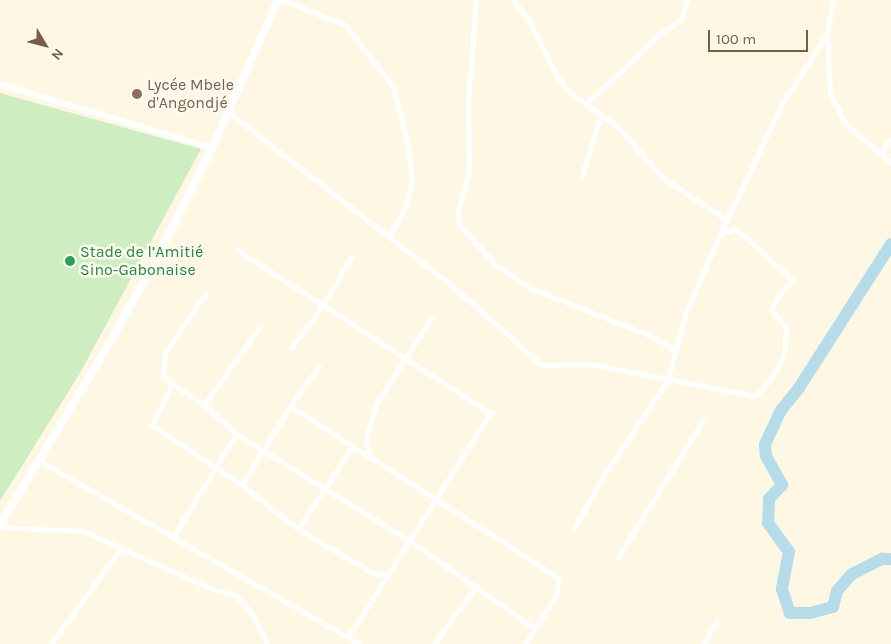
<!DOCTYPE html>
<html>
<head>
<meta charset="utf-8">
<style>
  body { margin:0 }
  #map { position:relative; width:891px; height:644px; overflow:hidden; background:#fef7e4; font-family:Karla,sans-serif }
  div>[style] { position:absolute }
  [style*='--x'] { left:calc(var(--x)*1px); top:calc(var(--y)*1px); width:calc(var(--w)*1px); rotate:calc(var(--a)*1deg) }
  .green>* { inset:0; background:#ceedc1 }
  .river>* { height:12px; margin:-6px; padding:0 6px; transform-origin:6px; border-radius:6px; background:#b6dce9 }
  .minor>* { height:5px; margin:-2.5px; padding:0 2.5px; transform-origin:2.5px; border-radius:2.5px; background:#fff }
  .tertiary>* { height:6px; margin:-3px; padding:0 3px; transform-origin:3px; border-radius:3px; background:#fff }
  .secondary>* { height:8px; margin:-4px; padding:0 4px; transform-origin:4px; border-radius:4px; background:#fff }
  .dots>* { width:14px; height:14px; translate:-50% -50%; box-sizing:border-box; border:2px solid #fffaec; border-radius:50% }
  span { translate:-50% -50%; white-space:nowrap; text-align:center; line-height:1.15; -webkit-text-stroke:5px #fffaec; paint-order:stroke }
  .education-label { font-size:16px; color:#785e54 }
  .left { translate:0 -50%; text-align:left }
  .leisure-label { font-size:16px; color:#27864d }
  .north { position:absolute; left:20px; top:20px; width:50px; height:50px; -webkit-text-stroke:4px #fffaec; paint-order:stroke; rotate:127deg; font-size:14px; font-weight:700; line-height:20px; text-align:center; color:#795e47 }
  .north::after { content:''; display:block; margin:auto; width:18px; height:22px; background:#795e47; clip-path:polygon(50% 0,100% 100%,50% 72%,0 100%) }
  .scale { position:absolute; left:708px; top:30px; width:100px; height:22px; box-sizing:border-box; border:2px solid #795e47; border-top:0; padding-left:6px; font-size:15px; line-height:18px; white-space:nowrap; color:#795e47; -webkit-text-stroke:4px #fffaec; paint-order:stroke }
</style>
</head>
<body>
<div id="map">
  <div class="green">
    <i style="clip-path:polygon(0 93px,201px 149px,80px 373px,0 501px)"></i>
  </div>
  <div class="river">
    <i style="--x:891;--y:244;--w:171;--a:122.6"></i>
    <i style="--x:799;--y:388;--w:28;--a:129"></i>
    <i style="--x:781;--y:410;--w:38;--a:115"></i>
    <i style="--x:765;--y:445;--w:11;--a:85"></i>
    <i style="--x:766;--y:456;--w:33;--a:61"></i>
    <i style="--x:782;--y:485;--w:19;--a:133"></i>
    <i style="--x:769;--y:499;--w:24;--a:92"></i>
    <i style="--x:768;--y:523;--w:36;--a:54"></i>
    <i style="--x:789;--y:552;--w:38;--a:101"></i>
    <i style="--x:782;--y:589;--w:25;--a:72"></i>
    <i style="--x:790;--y:613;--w:20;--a:0"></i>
    <i style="--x:810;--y:613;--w:24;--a:-15"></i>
    <i style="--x:833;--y:607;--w:16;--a:-76"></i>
    <i style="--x:837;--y:591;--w:23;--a:-49"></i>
    <i style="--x:852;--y:574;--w:34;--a:-27"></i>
    <i style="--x:882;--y:559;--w:9;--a:0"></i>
  </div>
  <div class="minor">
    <i style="--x:283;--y:0;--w:67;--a:22"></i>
    <i style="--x:345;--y:25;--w:78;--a:51.8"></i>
    <i style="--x:393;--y:86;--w:60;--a:75.5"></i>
    <i style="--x:408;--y:144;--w:39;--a:84"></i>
    <i style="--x:412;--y:183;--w:30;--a:107"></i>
    <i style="--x:403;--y:212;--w:28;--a:120"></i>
    <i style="--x:476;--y:0;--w:102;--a:94.5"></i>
    <i style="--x:468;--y:102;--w:68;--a:89.2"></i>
    <i style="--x:469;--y:170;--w:42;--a:105"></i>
    <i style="--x:458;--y:211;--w:14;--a:86"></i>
    <i style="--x:459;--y:225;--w:56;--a:47.2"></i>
    <i style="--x:497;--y:266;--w:37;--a:34"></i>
    <i style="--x:528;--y:287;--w:132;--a:21.7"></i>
    <i style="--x:651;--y:336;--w:28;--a:30"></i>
    <i style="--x:513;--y:0;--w:22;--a:51"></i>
    <i style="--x:527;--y:17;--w:66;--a:63"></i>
    <i style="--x:557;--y:76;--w:21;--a:53"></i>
    <i style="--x:570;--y:93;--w:57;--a:35.1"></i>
    <i style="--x:617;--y:126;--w:69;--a:48.5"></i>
    <i style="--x:663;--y:178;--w:77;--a:33.3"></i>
    <i style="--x:833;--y:0;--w:35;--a:100"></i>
    <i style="--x:827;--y:34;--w:59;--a:87.1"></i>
    <i style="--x:830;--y:93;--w:34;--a:63"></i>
    <i style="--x:845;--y:123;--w:61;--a:41"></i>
    <i style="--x:586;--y:104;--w:102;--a:-43.4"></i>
    <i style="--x:660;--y:34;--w:25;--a:-34"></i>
    <i style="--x:681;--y:20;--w:21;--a:-73"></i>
    <i style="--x:228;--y:112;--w:281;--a:37.8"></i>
    <i style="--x:450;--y:284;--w:123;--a:41.4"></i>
    <i style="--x:542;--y:365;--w:48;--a:-1.2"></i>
    <i style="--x:590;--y:364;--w:169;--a:10.9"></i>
    <i style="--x:756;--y:396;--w:23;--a:-49"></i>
    <i style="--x:771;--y:379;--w:27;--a:-62"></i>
    <i style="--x:784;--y:355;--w:27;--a:-86"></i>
    <i style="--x:786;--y:328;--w:24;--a:-128"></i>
    <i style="--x:771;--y:309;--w:20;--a:-60"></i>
    <i style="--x:781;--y:292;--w:17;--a:-40"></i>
    <i style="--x:794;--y:281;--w:79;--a:-138.1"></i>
    <i style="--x:735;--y:228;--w:16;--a:158"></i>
    <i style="--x:880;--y:153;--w:18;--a:-52"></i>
    <i style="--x:581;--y:178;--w:66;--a:-72.4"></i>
    <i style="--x:205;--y:294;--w:71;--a:124.1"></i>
    <i style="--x:165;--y:353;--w:22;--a:95"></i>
    <i style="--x:163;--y:375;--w:13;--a:45"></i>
    <i style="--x:172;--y:384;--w:38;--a:33"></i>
    <i style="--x:204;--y:405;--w:43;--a:42.2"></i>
    <i style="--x:236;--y:434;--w:204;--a:31.6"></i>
    <i style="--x:410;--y:541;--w:151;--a:35.1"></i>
    <i style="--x:291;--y:348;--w:54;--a:-53.3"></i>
    <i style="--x:323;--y:305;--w:56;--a:-59.7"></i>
    <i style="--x:172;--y:384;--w:46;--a:116"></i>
    <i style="--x:152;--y:425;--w:108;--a:33.7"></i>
    <i style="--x:242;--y:485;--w:71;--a:38.2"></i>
    <i style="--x:298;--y:529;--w:87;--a:30.4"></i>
    <i style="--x:373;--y:573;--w:14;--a:12"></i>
    <i style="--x:387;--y:576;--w:193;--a:-57.7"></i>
    <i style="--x:490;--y:413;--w:301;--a:-147.2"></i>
    <i style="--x:204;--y:405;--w:95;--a:-54.5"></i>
    <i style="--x:290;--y:406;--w:319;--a:32.6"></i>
    <i style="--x:559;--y:578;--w:18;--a:99"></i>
    <i style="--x:556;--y:596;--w:57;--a:122.9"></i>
    <i style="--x:369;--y:456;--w:17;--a:-100"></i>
    <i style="--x:366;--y:439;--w:36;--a:-74"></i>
    <i style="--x:376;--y:404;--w:103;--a:-57.2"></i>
    <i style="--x:40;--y:461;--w:368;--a:29.8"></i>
    <i style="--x:242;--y:485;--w:92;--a:-58.7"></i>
    <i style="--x:290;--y:406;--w:49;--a:-54.1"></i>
    <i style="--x:0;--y:527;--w:83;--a:2.8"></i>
    <i style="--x:83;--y:531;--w:144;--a:24.2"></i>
    <i style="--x:214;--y:590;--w:22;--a:13"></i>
    <i style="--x:235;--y:595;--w:25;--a:47"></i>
    <i style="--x:252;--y:613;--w:34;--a:64"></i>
    <i style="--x:574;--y:528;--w:59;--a:-60.4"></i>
    <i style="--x:603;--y:477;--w:115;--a:-56.3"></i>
    <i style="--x:667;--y:381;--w:72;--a:-74.6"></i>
    <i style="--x:686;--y:312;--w:85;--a:-66.4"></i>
    <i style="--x:720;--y:234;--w:146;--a:-64.5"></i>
    <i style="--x:783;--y:102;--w:81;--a:-57.1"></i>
    <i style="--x:298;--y:529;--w:100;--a:-56.5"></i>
    <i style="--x:173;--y:537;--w:121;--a:-58.5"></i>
    <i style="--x:618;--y:557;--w:163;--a:-58.1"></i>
    <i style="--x:348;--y:637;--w:72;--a:-57.4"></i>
    <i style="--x:51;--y:644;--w:119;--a:-53.9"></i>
    <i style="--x:434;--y:644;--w:72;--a:-54.1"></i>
    <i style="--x:703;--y:644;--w:27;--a:-59"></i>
  </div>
  <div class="tertiary">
    <i style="--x:0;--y:84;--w:221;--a:16.8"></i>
  </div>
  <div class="secondary">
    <i style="--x:0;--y:525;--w:197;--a:-58.9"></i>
    <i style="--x:102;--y:356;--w:108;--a:-60.6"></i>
    <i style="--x:155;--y:262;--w:127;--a:-63.4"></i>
    <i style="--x:212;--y:148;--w:162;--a:-66"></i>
  </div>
  <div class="dots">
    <i style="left:137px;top:94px;background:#8d6e63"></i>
    <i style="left:70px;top:261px;background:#2e9e5b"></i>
  </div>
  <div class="education-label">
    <span class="left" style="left:147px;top:94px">Lycée Mbele<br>d'Angondjé</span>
  </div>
  <div class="leisure-label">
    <span class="left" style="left:80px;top:261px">Stade de l’Amitié<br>Sino-Gabonaise</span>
  </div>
  <div class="north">N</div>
  <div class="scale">100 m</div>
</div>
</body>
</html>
